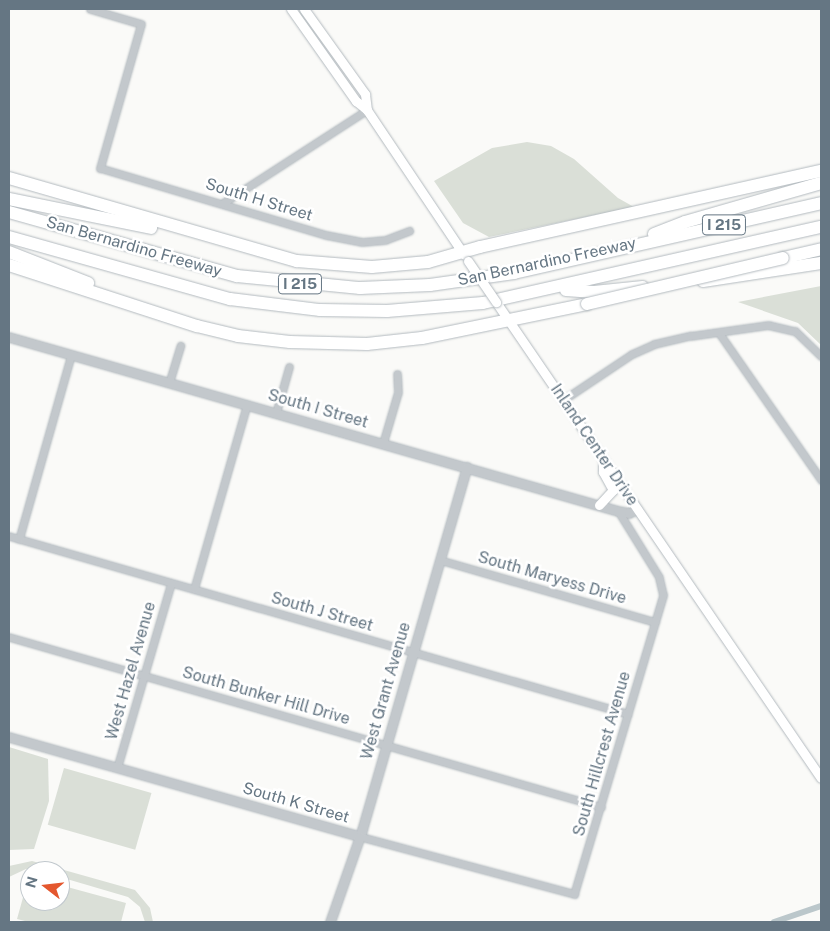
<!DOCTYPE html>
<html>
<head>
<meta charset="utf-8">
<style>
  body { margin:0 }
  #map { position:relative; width:830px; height:931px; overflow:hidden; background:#fafaf8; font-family:"Public Sans",sans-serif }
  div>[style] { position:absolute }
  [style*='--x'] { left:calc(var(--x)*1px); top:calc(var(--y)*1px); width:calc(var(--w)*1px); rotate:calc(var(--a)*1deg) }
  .green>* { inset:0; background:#dadfd7; transform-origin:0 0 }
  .canal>* { height:6px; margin:-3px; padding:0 3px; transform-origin:3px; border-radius:3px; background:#bbc7cb }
  .roads { filter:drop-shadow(0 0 1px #b3babf) drop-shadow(0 0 1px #b3babf) }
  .minor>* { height:7px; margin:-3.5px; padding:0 3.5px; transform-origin:3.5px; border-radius:3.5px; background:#c3c8cc }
  .tertiary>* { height:9px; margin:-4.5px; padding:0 4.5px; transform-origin:4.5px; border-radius:4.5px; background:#c3c8cc }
  .secondary>* { height:9px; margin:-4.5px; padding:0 4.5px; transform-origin:4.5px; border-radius:4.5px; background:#fff }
  .motorway>* { height:12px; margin:-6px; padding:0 6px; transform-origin:6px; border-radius:6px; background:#fff }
  .bridges { filter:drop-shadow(0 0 1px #b3babf) drop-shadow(0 0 1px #b3babf) }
  .secondary-bridge>* { height:9px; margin:-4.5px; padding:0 4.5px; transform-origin:4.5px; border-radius:4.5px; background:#fff }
  .motorway-bridge>* { height:12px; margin:-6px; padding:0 6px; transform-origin:6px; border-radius:6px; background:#fff }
  span { translate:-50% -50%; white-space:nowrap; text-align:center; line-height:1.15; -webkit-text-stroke:5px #fff; paint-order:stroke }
  .shield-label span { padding:1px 4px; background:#fff; border:1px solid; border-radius:4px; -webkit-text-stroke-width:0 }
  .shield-label { font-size:15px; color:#657683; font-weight:700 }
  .street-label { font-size:16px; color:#657683 }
  .frame { position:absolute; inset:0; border:10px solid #657683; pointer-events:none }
  .north { position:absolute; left:20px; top:861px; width:50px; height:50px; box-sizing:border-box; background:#fff; border:1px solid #c1c8cd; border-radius:50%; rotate:286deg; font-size:14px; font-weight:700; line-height:20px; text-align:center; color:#657683 }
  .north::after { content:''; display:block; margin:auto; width:18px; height:22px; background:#e4572e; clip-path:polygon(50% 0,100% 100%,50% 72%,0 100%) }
</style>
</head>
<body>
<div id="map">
  <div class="green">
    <i style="clip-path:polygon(527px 142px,551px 146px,574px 159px,618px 198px,634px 207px,489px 237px,463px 223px,434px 181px,492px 148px)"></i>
    <i style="clip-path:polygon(821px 286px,821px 345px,798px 323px,738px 302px)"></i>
    <i style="clip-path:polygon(9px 747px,48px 759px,49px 801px,34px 849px,9px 850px)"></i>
    <i style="left:64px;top:768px;width:91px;height:59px;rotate:16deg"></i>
    <i style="clip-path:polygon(32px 861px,135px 890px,150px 908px,153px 922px,145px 922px,140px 907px,128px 897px,60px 877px,60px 871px,26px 869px,9px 877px,9px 866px)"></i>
    <i style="clip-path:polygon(29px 876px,30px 901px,60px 901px,60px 885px,126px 903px,121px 922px,29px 922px,17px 919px)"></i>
  </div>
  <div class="canal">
    <i style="--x:774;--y:922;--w:50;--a:-18.8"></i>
  </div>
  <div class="roads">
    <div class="minor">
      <i style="--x:90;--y:9;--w:53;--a:16.4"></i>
      <i style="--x:141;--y:24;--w:150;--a:105.9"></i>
      <i style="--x:100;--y:168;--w:236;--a:16.5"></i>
      <i style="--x:326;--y:235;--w:37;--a:11"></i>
      <i style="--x:362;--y:242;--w:23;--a:-5"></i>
      <i style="--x:385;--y:240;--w:26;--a:-21"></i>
      <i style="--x:223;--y:203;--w:171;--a:-32.9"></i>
      <i style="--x:719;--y:333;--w:179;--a:55.2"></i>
      <i style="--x:169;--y:383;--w:39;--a:-73"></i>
      <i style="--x:563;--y:400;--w:83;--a:-33.7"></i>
      <i style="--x:632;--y:354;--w:24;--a:-24"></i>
      <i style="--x:654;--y:344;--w:37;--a:-13"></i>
      <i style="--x:690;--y:336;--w:79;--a:-8"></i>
      <i style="--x:768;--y:325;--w:28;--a:13"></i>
      <i style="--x:795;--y:331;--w:36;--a:44"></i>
      <i style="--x:276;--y:413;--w:48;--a:-74.2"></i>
      <i style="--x:383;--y:443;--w:53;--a:-73.6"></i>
      <i style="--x:398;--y:392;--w:18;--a:-93"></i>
      <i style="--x:9;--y:536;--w:644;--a:16.04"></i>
      <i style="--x:19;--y:539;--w:191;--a:-74.2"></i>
      <i style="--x:440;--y:560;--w:224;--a:16.1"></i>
      <i style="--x:194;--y:589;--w:192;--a:-74"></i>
      <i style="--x:9;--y:637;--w:616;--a:16.02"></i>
      <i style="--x:117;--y:768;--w:193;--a:-73.7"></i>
      <i style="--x:358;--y:836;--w:224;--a:15"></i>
      <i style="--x:574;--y:894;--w:312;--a:-73.4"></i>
      <i style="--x:663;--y:595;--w:18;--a:-103"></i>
      <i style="--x:659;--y:577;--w:78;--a:-121.8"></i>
    </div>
    <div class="tertiary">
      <i style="--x:9;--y:337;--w:633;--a:15.95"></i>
      <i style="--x:618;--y:511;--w:11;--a:10"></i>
      <i style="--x:629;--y:513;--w:9;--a:-27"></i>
      <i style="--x:9;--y:737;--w:363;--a:15.8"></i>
      <i style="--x:330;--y:922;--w:97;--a:-70.8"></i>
      <i style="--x:362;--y:830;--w:378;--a:-73.9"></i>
    </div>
    <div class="secondary">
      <i style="--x:291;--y:9;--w:113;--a:54.8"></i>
      <i style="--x:356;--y:101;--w:14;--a:39"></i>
      <i style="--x:367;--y:110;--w:174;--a:56.2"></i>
      <i style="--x:304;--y:9;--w:105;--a:54.3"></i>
      <i style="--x:365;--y:94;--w:16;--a:83"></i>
      <i style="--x:496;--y:302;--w:576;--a:55.68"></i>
      <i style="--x:599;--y:505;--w:21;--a:-47"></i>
      <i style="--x:613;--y:490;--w:21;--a:-119"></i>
      <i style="--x:603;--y:472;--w:11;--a:-90"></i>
    </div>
    <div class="motorway">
      <i style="--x:9;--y:178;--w:300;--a:16.1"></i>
      <i style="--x:297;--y:261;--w:75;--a:4.6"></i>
      <i style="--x:372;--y:267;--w:56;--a:-5.1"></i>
      <i style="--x:428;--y:262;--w:54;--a:-16.1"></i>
      <i style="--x:480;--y:247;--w:349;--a:-12.6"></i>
      <i style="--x:9;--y:199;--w:145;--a:11.5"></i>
      <i style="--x:9;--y:212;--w:237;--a:15.7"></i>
      <i style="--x:237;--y:276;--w:124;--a:5.6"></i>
      <i style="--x:360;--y:288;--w:70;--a:-2.5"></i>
      <i style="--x:430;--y:285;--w:85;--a:-8.1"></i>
      <i style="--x:514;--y:273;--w:315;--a:-12.8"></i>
      <i style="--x:654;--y:234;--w:33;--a:-21"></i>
      <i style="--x:685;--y:222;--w:141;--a:-16"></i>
      <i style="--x:9;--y:237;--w:230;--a:15.7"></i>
      <i style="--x:230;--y:299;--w:91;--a:7"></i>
      <i style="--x:320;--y:310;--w:67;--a:0.9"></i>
      <i style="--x:387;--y:311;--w:96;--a:-4.8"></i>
      <i style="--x:483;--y:303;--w:346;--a:-12.7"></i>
      <i style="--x:9;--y:252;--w:85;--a:21.4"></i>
      <i style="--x:783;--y:258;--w:39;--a:-13"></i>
      <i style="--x:9;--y:265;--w:198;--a:18"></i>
      <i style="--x:197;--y:326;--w:42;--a:13.7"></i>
      <i style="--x:238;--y:336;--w:52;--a:6.6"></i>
      <i style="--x:290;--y:342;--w:77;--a:1.5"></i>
      <i style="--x:367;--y:344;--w:55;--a:-6.2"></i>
      <i style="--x:422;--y:338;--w:168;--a:-11.6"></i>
      <i style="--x:703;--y:281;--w:119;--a:-8.7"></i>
      <i style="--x:566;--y:290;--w:28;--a:4"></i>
      <i style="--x:594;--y:292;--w:49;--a:-5.8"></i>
    </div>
  </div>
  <div class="bridges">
    <div class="secondary-bridge">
      <i style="--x:468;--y:261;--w:50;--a:55.7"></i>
    </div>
    <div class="motorway-bridge">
      <i style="--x:587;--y:304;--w:201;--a:-13.2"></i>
    </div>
  </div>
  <div class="shield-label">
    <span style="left:724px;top:225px">I 215</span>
    <span style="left:300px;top:284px">I 215</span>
  </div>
  <div class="street-label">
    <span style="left:259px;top:200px;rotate:17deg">South H Street</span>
    <span style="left:134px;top:247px;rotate:16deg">San Bernardino Freeway</span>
    <span style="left:547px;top:262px;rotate:-12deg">San Bernardino Freeway</span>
    <span style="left:318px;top:409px;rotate:16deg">South I Street</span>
    <span style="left:594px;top:445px;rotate:56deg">Inland Center Drive</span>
    <span style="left:552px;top:578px;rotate:16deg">South Maryess Drive</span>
    <span style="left:322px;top:612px;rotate:16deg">South J Street</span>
    <span style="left:131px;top:671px;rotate:-74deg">West Hazel Avenue</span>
    <span style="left:386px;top:691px;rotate:-74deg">West Grant Avenue</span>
    <span style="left:266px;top:696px;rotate:16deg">South Bunker Hill Drive</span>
    <span style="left:602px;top:754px;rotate:-74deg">South Hillcrest Avenue</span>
    <span style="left:296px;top:803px;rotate:16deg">South K Street</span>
  </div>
  <div class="frame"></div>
  <div class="north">N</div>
</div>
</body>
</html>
